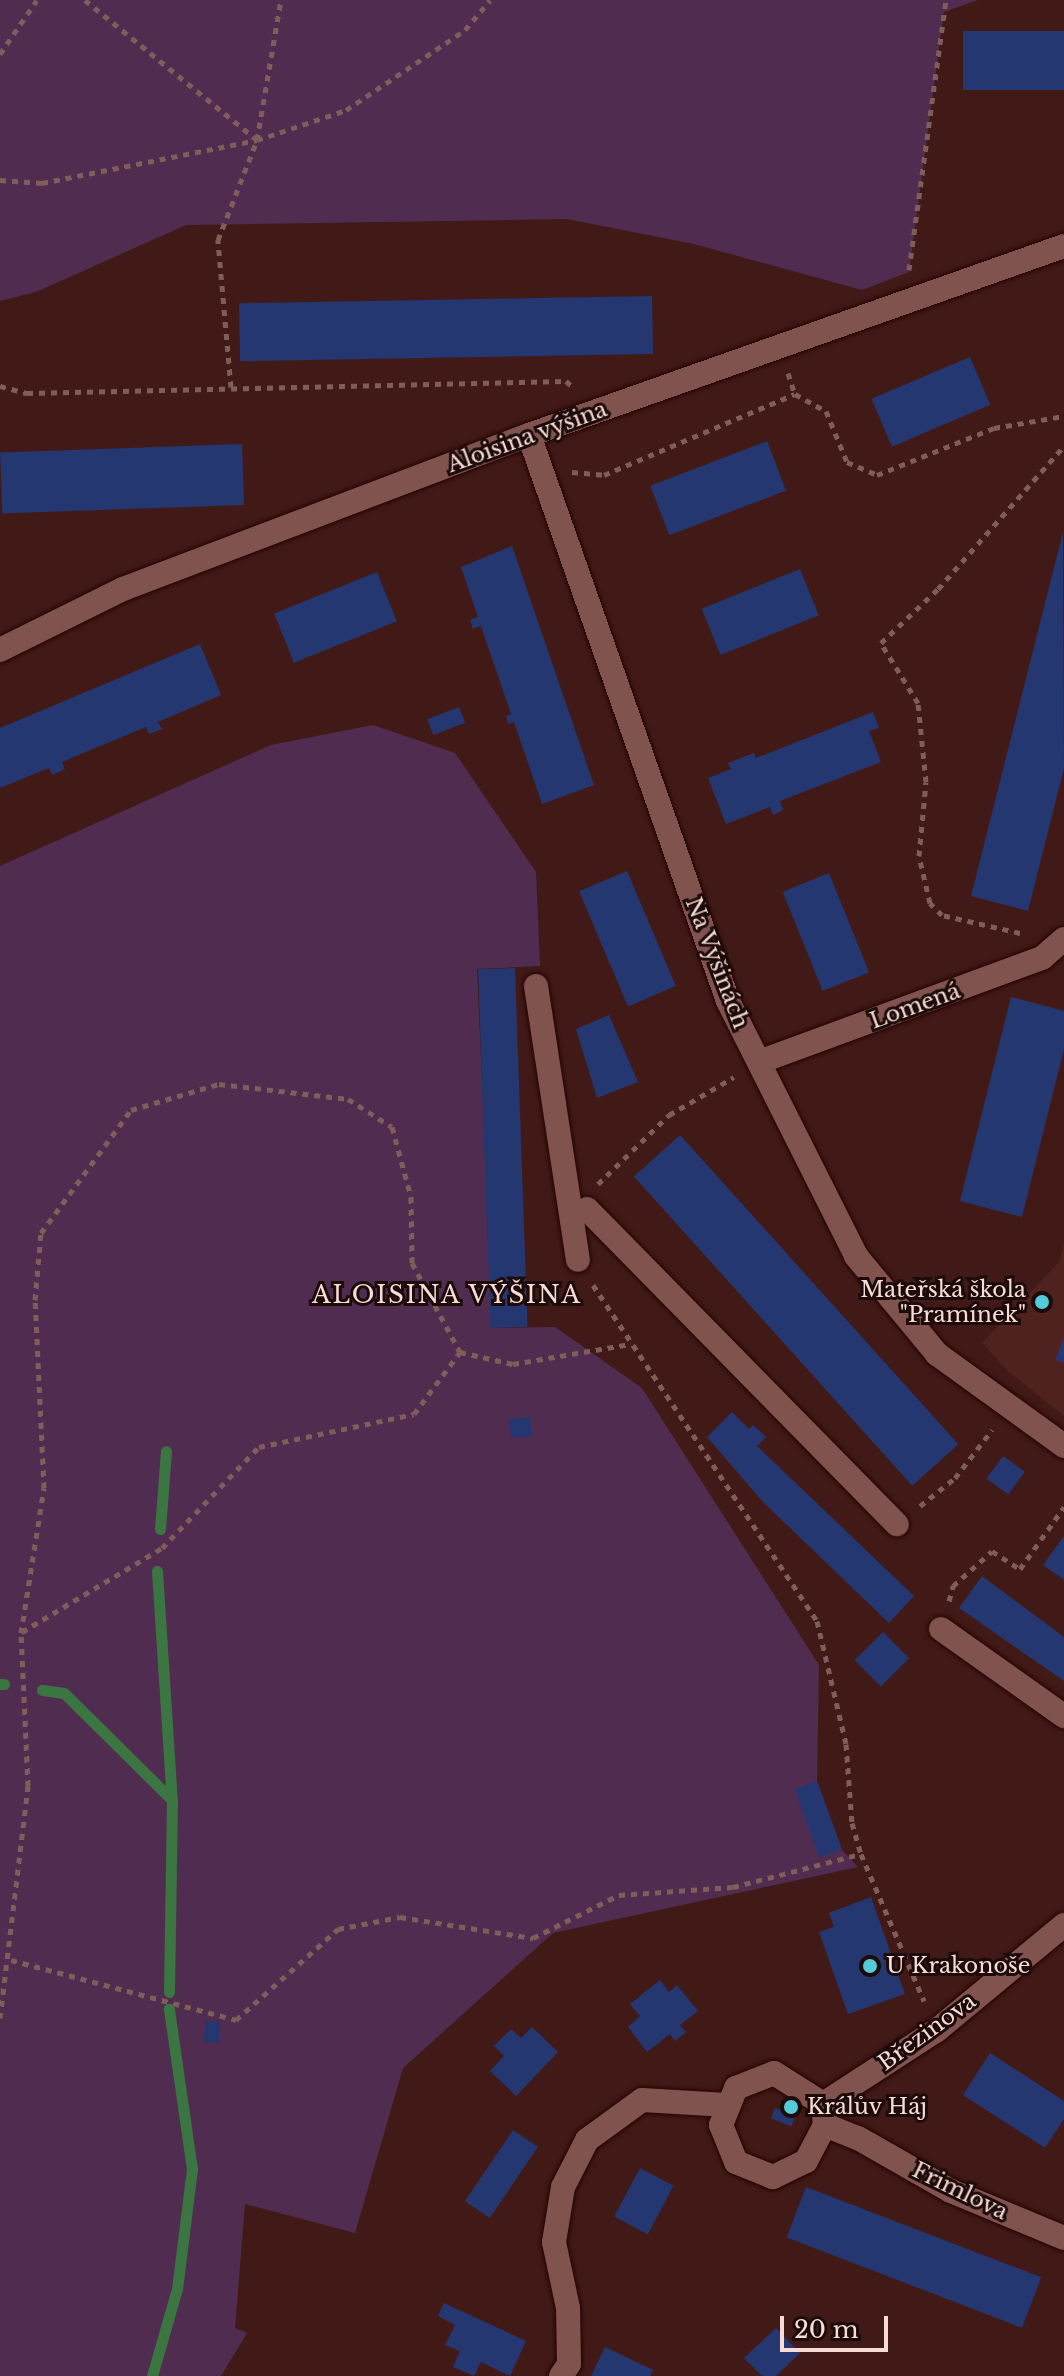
<!DOCTYPE html>
<html>
<head>
<meta charset="utf-8">
<style>
  body { margin:0 }
  #map { position:relative; width:1064px; height:2376px; overflow:hidden; background:#411a17; font-family:"Libre Baskerville",serif }
  div>[style] { position:absolute }
  [style*='--x'] { left:calc(var(--x)*1px); top:calc(var(--y)*1px); width:calc(var(--w)*1px); rotate:calc(var(--a)*1deg) }
  .built>* { inset:0; background:#50221f }
  .green>* { inset:0; background:#502d50 }
  .stream>* { height:11px; margin:-5.5px; padding:0 5.5px; transform-origin:5.5px; border-radius:5.5px; background:#3a7542 }
  .building>* { inset:0; background:#243770; transform-origin:0 0 }
  .path>* { height:5px; margin-top:-2.5px; transform-origin:0; background:repeating-linear-gradient(90deg,#7f5d59 0 6px,transparent 0 12px) }
  .roads { filter:drop-shadow(0 0 2px #260303) drop-shadow(0 0 2px #260303) }
  .minor>* { height:24px; margin:-12px; padding:0 12px; transform-origin:12px; border-radius:12px; background:#80534e }
  .dots>* { width:22px; height:22px; translate:-50% -50%; box-sizing:border-box; border:4px solid #1c0b09; border-radius:50% }
  span { translate:-50% -50%; white-space:nowrap; text-align:center; line-height:1.15; -webkit-text-stroke:6px #1c0b09; paint-order:stroke }
  .street-label { font-size:22px; color:#f6dbd7 }
  .poi-label { font-size:22px; color:#f6dbd7 }
  .right { translate:-100% -50%; text-align:right }
  .left { translate:0 -50%; text-align:left }
  .neighbourhood-label { font-size:24px; color:#f6dbd7; letter-spacing:2px }
  .scale { position:absolute; left:780px; top:2316px; width:108px; height:36px; box-sizing:border-box; border:4px solid #f6dbd7; border-top:0; padding-left:10px; font-size:24px; line-height:28px; white-space:nowrap; color:#f6dbd7; -webkit-text-stroke:6px #1c0b09; paint-order:stroke }
</style>
</head>
<body>
<div id="map">
  <div class="built">
    <i style="clip-path:polygon(1064px 1243px,1064px 1416px,1009px 1372px,982px 1343px,1059px 1262px)"></i>
  </div>
  <div class="green">
    <i style="clip-path:polygon(0 0,978px 0,944px 12px,909px 272px,862px 290px,694px 244px,567px 219px,186px 225px,36px 292px,0 301px)"></i>
    <i style="clip-path:polygon(373px 725px,455px 753px,536px 872px,540px 966px,477px 969px,493px 1328px,555px 1327px,642px 1388px,819px 1665px,817px 1781px,842px 1850px,858px 1867px,553px 1933px,403px 2068px,355px 2233px,245px 2204px,235px 2328px,247px 2333px,221px 2376px,0 2376px,0 866px,271px 745px)"></i>
  </div>
  <div class="stream">
    <i style="--x:160;--y:1529;--w:78;--a:-85.6"></i>
    <i style="--x:157;--y:1571;--w:229;--a:86.3"></i>
    <i style="--x:172;--y:1800;--w:192;--a:90.9"></i>
    <i style="--x:0;--y:1684;--w:4;--a:0"></i>
    <i style="--x:42;--y:1690;--w:22;--a:8"></i>
    <i style="--x:64;--y:1693;--w:152;--a:44.7"></i>
    <i style="--x:152;--y:2376;--w:91;--a:-74"></i>
    <i style="--x:177;--y:2289;--w:121;--a:-82.9"></i>
    <i style="--x:192;--y:2169;--w:162;--a:-98.2"></i>
  </div>
  <div class="building">
    <i style="left:1064px;top:31px;width:59px;height:101px;rotate:90deg"></i>
    <i style="left:652px;top:296px;width:58px;height:413px;rotate:89deg"></i>
    <i style="left:970px;top:357px;width:52px;height:107px;rotate:67deg"></i>
    <i style="left:767px;top:441px;width:53px;height:125px;rotate:69deg"></i>
    <i style="left:242px;top:444px;width:61px;height:242px;rotate:88deg"></i>
    <i style="clip-path:polygon(1063px 532px,1064px 768px,1028px 911px,971px 896px)"></i>
    <i style="clip-path:polygon(512px 546px,594px 785px,542px 804px,514px 722px,508px 724px,506px 716px,511px 714px,481px 626px,473px 629px,470px 620px,478px 617px,461px 567px)"></i>
    <i style="left:800px;top:569px;width:50px;height:106px;rotate:68deg"></i>
    <i style="left:377px;top:572px;width:53px;height:111px;rotate:68deg"></i>
    <i style="clip-path:polygon(200px 644px,221px 695px,158px 722px,162px 729px,149px 734px,146px 727px,62px 762px,65px 769px,52px 775px,49px 768px,0 788px,0 728px)"></i>
    <i style="left:459px;top:707px;width:17px;height:34px;rotate:69deg"></i>
    <i style="clip-path:polygon(873px 712px,879px 728px,869px 731px,881px 762px,780px 801px,783px 810px,773px 815px,770px 807px,726px 824px,708px 778px,731px 769px,728px 763px,754px 753px,756px 758px)"></i>
    <i style="left:627px;top:871px;width:125px;height:52px;rotate:67deg"></i>
    <i style="left:829px;top:873px;width:107px;height:50px;rotate:68deg"></i>
    <i style="left:515px;top:968px;width:359px;height:37px;rotate:88deg"></i>
    <i style="clip-path:polygon(1011px 997px,1064px 1011px,1064px 1049px,1022px 1217px,960px 1201px)"></i>
    <i style="clip-path:polygon(609px 1015px,638px 1082px,597px 1098px,576px 1029px)"></i>
    <i style="left:680px;top:1135px;width:416px;height:62px;rotate:48deg"></i>
    <i style="clip-path:polygon(1064px 1338px,1064px 1363px,1055px 1360px)"></i>
    <i style="clip-path:polygon(732px 1412px,749px 1429px,753px 1425px,766px 1437px,757px 1446px,914px 1596px,889px 1623px,763px 1502px,707px 1437px)"></i>
    <i style="left:530px;top:1417px;width:19px;height:21px;rotate:84deg"></i>
    <i style="left:1003px;top:1456px;width:27px;height:28px;rotate:36deg"></i>
    <i style="clip-path:polygon(1064px 1536px,1064px 1580px,1043px 1565px)"></i>
    <i style="clip-path:polygon(982px 1576px,1064px 1637px,1064px 1681px,959px 1608px)"></i>
    <i style="left:883px;top:1632px;width:37px;height:40px;rotate:45deg"></i>
    <i style="left:817px;top:1781px;width:73px;height:24px;rotate:70deg"></i>
    <i style="clip-path:polygon(871px 1897px,905px 1994px,848px 2014px,819px 1932px,834px 1927px,829px 1913px)"></i>
    <i style="clip-path:polygon(660px 1980px,669px 1992px,677px 1985px,698px 2011px,680px 2025px,686px 2032px,675px 2041px,670px 2034px,647px 2052px,628px 2027px,640px 2016px,630px 2004px)"></i>
    <i style="left:220px;top:2022px;width:21px;height:15px;rotate:93deg"></i>
    <i style="clip-path:polygon(532px 2027px,558px 2052px,516px 2096px,490px 2071px,504px 2056px,494px 2046px,511px 2029px,521px 2038px)"></i>
    <i style="clip-path:polygon(990px 2053px,1064px 2101px,1064px 2119px,1045px 2148px,963px 2095px)"></i>
    <i style="left:775px;top:2108px;width:22px;height:11px;rotate:22deg"></i>
    <i style="left:513px;top:2130px;width:30px;height:86px;rotate:34deg"></i>
    <i style="left:640px;top:2168px;width:38px;height:55px;rotate:28deg"></i>
    <i style="left:806px;top:2187px;width:252px;height:54px;rotate:21deg"></i>
    <i style="clip-path:polygon(444px 2303px,526px 2341px,510px 2376px,481px 2362px,474px 2376px,453px 2367px,460px 2351px,445px 2345px,455px 2325px,438px 2316px)"></i>
    <i style="clip-path:polygon(776px 2328px,800px 2353px,776px 2376px,762px 2376px,744px 2358px)"></i>
    <i style="clip-path:polygon(605px 2347px,653px 2370px,650px 2376px,591px 2376px)"></i>
  </div>
  <div class="path">
    <i style="--x:85;--y:0;--w:220;--a:39.1"></i>
    <i style="--x:0;--y:54;--w:65;--a:-55.6"></i>
    <i style="--x:0;--y:180;--w:42;--a:4.1"></i>
    <i style="--x:42;--y:183;--w:219;--a:-11.3"></i>
    <i style="--x:257;--y:140;--w:94;--a:-18.6"></i>
    <i style="--x:346;--y:110;--w:143;--a:-33.9"></i>
    <i style="--x:465;--y:30;--w:39;--a:-50"></i>
    <i style="--x:909;--y:270;--w:273;--a:-82.2"></i>
    <i style="--x:788;--y:373;--w:22;--a:72"></i>
    <i style="--x:795;--y:394;--w:35;--a:29"></i>
    <i style="--x:826;--y:411;--w:55;--a:67.6"></i>
    <i style="--x:847;--y:462;--w:33;--a:23"></i>
    <i style="--x:877;--y:475;--w:126;--a:-21.9"></i>
    <i style="--x:994;--y:428;--w:71;--a:-9.7"></i>
    <i style="--x:0;--y:386;--w:28;--a:15"></i>
    <i style="--x:27;--y:393;--w:539;--a:-1.28"></i>
    <i style="--x:566;--y:381;--w:9;--a:41"></i>
    <i style="--x:231;--y:387;--w:148;--a:-95.1"></i>
    <i style="--x:218;--y:240;--w:107;--a:-68.7"></i>
    <i style="--x:257;--y:140;--w:142;--a:-80.3"></i>
    <i style="--x:572;--y:472;--w:32;--a:5"></i>
    <i style="--x:604;--y:475;--w:207;--a:-23"></i>
    <i style="--x:1020;--y:933;--w:80;--a:-167"></i>
    <i style="--x:942;--y:915;--w:17;--a:-135"></i>
    <i style="--x:930;--y:903;--w:48;--a:-103.2"></i>
    <i style="--x:919;--y:856;--w:74;--a:-84.6"></i>
    <i style="--x:926;--y:782;--w:79;--a:-95.8"></i>
    <i style="--x:918;--y:703;--w:70;--a:-121.7"></i>
    <i style="--x:881;--y:643;--w:79;--a:-43.5"></i>
    <i style="--x:938;--y:589;--w:191;--a:-48.6"></i>
    <i style="--x:598;--y:1184;--w:99;--a:-44.2"></i>
    <i style="--x:669;--y:1115;--w:75;--a:-30.3"></i>
    <i style="--x:593;--y:1285;--w:404;--a:56.3"></i>
    <i style="--x:817;--y:1621;--w:126;--a:76.7"></i>
    <i style="--x:846;--y:1744;--w:79;--a:85.7"></i>
    <i style="--x:852;--y:1823;--w:32;--a:74"></i>
    <i style="--x:861;--y:1854;--w:160;--a:66.8"></i>
    <i style="--x:920;--y:1506;--w:45;--a:-38.7"></i>
    <i style="--x:955;--y:1478;--w:61;--a:-52.4"></i>
    <i style="--x:949;--y:1601;--w:16;--a:-75"></i>
    <i style="--x:953;--y:1586;--w:52;--a:-41.9"></i>
    <i style="--x:992;--y:1551;--w:33;--a:33"></i>
    <i style="--x:1020;--y:1569;--w:76;--a:-54.6"></i>
    <i style="--x:22;--y:1632;--w:163;--a:-31"></i>
    <i style="--x:162;--y:1548;--w:140;--a:-46.2"></i>
    <i style="--x:259;--y:1447;--w:158;--a:-12"></i>
    <i style="--x:414;--y:1414;--w:77;--a:-53.4"></i>
    <i style="--x:11;--y:1960;--w:233;--a:14.9"></i>
    <i style="--x:236;--y:2020;--w:137;--a:-41.7"></i>
    <i style="--x:338;--y:1929;--w:63;--a:-11"></i>
    <i style="--x:400;--y:1917;--w:135;--a:9"></i>
    <i style="--x:533;--y:1938;--w:96;--a:-26.6"></i>
    <i style="--x:619;--y:1895;--w:114;--a:-4"></i>
    <i style="--x:733;--y:1887;--w:132;--a:-14.5"></i>
    <i style="--x:0;--y:2018;--w:234;--a:-83.1"></i>
    <i style="--x:28;--y:1786;--w:153;--a:-92.6"></i>
    <i style="--x:21;--y:1633;--w:147;--a:-81"></i>
    <i style="--x:44;--y:1488;--w:188;--a:-92.7"></i>
    <i style="--x:35;--y:1300;--w:67;--a:-84.9"></i>
    <i style="--x:41;--y:1233;--w:152;--a:-53.8"></i>
    <i style="--x:131;--y:1110;--w:92;--a:-16.5"></i>
    <i style="--x:219;--y:1084;--w:130;--a:6.6"></i>
    <i style="--x:348;--y:1099;--w:52;--a:32.5"></i>
    <i style="--x:392;--y:1127;--w:73;--a:74.8"></i>
    <i style="--x:411;--y:1197;--w:66;--a:89.1"></i>
    <i style="--x:412;--y:1263;--w:101;--a:61.7"></i>
    <i style="--x:460;--y:1352;--w:54;--a:12.8"></i>
    <i style="--x:513;--y:1364;--w:119;--a:-9.7"></i>
  </div>
  <div class="roads">
    <div class="minor">
      <i style="--x:529;--y:435;--w:600;--a:70.63"></i>
      <i style="--x:728;--y:1001;--w:285;--a:63.3"></i>
      <i style="--x:856;--y:1256;--w:127;--a:50.4"></i>
      <i style="--x:937;--y:1354;--w:157;--a:35.9"></i>
      <i style="--x:0;--y:650;--w:137;--a:-26.4"></i>
      <i style="--x:123;--y:589;--w:434;--a:-20.8"></i>
      <i style="--x:529;--y:435;--w:567;--a:-19.46"></i>
      <i style="--x:536;--y:986;--w:277;--a:81.3"></i>
      <i style="--x:759;--y:1062;--w:302;--a:-20.2"></i>
      <i style="--x:1042;--y:958;--w:29;--a:-41"></i>
      <i style="--x:587;--y:1209;--w:442;--a:45.5"></i>
      <i style="--x:941;--y:1629;--w:151;--a:35.3"></i>
      <i style="--x:774;--y:2073;--w:58;--a:32.3"></i>
      <i style="--x:823;--y:2104;--w:21;--a:85"></i>
      <i style="--x:825;--y:2125;--w:41;--a:117.8"></i>
      <i style="--x:806;--y:2161;--w:37;--a:154"></i>
      <i style="--x:773;--y:2177;--w:40;--a:-158"></i>
      <i style="--x:736;--y:2162;--w:40;--a:-112"></i>
      <i style="--x:721;--y:2125;--w:40;--a:-68"></i>
      <i style="--x:736;--y:2088;--w:41;--a:-21.5"></i>
      <i style="--x:823;--y:2104;--w:136;--a:-33"></i>
      <i style="--x:937;--y:2030;--w:165;--a:-39.6"></i>
      <i style="--x:825;--y:2125;--w:35;--a:22"></i>
      <i style="--x:858;--y:2138;--w:107;--a:29.7"></i>
      <i style="--x:951;--y:2191;--w:122;--a:22.6"></i>
      <i style="--x:561;--y:2376;--w:14;--a:-56"></i>
      <i style="--x:569;--y:2364;--w:56;--a:-91"></i>
      <i style="--x:568;--y:2308;--w:67;--a:-102"></i>
      <i style="--x:554;--y:2242;--w:56;--a:-80.7"></i>
      <i style="--x:563;--y:2187;--w:53;--a:-62.9"></i>
      <i style="--x:587;--y:2140;--w:68;--a:-36"></i>
      <i style="--x:642;--y:2100;--w:85;--a:3.4"></i>
    </div>
  </div>
  <div class="dots">
    <i style="left:1042px;top:1302px;background:#53cbda"></i>
    <i style="left:870px;top:1966px;background:#53cbda"></i>
    <i style="left:791px;top:2107px;background:#53cbda"></i>
  </div>
  <div class="street-label">
    <span style="left:527px;top:437px;rotate:-20deg">Aloisina výšina</span>
    <span style="left:717px;top:963px;rotate:69deg">Na Výšinách</span>
    <span style="left:915px;top:1006px;rotate:-20deg">Lomená</span>
    <span style="left:927px;top:2032px;rotate:-36deg">Březinova</span>
    <span style="left:960px;top:2191px;rotate:26deg">Frimlova</span>
  </div>
  <div class="poi-label">
    <span class="right" style="left:1026px;top:1302px">Mateřská škola<br>"Pramínek"</span>
    <span class="left" style="left:886px;top:1966px">U Krakonoše</span>
    <span class="left" style="left:807px;top:2107px">Králův Háj</span>
  </div>
  <div class="neighbourhood-label">
    <span style="left:447px;top:1295px">ALOISINA VÝŠINA</span>
  </div>
  <div class="scale">20 m</div>
</div>
</body>
</html>
